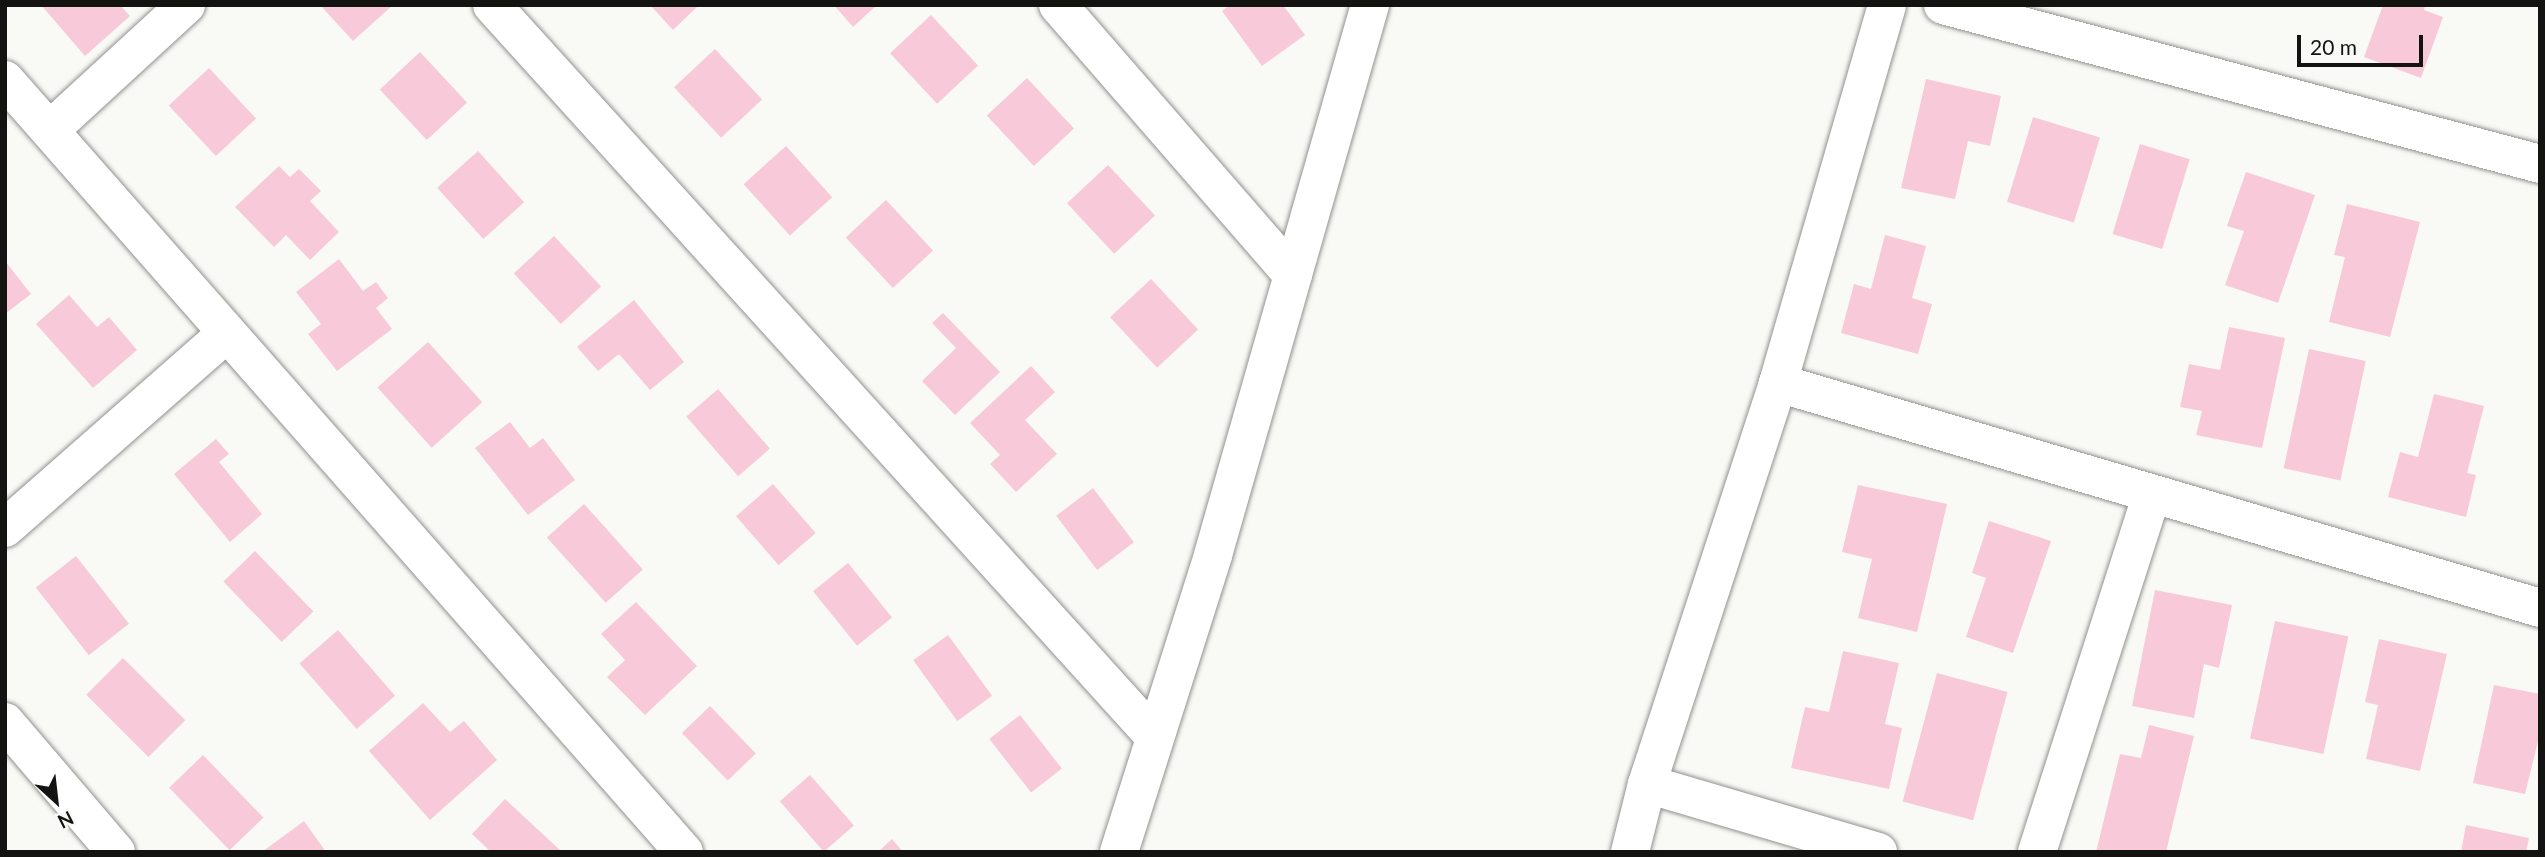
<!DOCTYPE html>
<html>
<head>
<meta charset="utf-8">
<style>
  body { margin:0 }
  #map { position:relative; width:2545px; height:857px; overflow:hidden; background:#f9faf6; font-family:Lato,sans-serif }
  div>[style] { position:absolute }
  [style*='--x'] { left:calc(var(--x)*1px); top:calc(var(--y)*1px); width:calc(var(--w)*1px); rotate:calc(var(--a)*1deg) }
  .building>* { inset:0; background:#f8cad9; transform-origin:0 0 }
  .roads { filter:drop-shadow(0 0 2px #91928f) drop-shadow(0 0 2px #91928f) }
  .minor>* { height:38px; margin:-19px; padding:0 19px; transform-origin:19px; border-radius:19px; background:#fff }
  span { translate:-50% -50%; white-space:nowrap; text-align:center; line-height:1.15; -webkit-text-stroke:6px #f9faf6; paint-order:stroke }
  .frame { position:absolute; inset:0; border:7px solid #131312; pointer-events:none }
  .north { position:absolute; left:21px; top:766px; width:70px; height:70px; -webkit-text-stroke:5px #f9faf6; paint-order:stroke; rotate:153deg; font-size:19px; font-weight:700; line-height:28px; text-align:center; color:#131312 }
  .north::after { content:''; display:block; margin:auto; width:24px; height:32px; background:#131312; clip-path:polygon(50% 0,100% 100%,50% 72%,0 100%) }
  .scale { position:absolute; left:2297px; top:35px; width:126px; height:32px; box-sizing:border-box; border:4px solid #131312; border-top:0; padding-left:9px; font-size:21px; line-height:24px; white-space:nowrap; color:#131312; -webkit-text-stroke:5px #f9faf6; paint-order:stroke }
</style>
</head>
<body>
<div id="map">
  <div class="building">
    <i style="clip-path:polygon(41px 5px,120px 5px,130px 16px,85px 56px)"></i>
    <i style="clip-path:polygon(320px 5px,393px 5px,353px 41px)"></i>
    <i style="clip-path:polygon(650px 5px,699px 5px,673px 30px)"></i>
    <i style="clip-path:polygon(834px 5px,877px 5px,853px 27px)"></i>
    <i style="clip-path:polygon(1230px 5px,1283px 5px,1305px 35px,1262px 66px,1222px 11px)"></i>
    <i style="clip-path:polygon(2383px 5px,2425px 5px,2424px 10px,2443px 17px,2421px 78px,2364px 57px)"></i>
    <i style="left:931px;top:15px;width:69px;height:56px;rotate:47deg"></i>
    <i style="left:715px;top:49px;width:69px;height:56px;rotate:47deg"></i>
    <i style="left:420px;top:52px;width:69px;height:55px;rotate:47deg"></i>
    <i style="left:209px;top:68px;width:69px;height:55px;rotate:47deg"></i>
    <i style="left:1027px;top:78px;width:69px;height:55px;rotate:47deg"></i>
    <i style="clip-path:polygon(1926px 79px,2001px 96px,1990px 146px,1968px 141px,1955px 199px,1901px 188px)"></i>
    <i style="left:2033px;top:117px;width:70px;height:89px;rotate:17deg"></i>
    <i style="left:2140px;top:144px;width:52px;height:94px;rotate:17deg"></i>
    <i style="left:786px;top:146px;width:69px;height:57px;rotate:48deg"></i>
    <i style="left:478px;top:151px;width:69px;height:55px;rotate:48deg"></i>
    <i style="left:1108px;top:165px;width:69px;height:56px;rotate:47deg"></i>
    <i style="clip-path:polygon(279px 166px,290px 177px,299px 169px,321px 191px,310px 201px,339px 232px,310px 260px,286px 235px,274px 247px,235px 207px)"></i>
    <i style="clip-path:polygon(2246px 172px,2315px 195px,2278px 303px,2225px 285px,2244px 231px,2227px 226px)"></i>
    <i style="left:886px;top:200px;width:69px;height:55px;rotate:47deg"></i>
    <i style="clip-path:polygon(2347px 204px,2420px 222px,2390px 337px,2329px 322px,2345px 257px,2334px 255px)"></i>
    <i style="clip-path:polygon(1885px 235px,1926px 246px,1912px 298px,1932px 304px,1918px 354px,1841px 333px,1854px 284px,1871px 289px)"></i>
    <i style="left:554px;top:236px;width:69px;height:55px;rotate:47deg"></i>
    <i style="clip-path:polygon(339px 259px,363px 291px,376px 282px,388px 298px,376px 308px,392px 329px,337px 371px,308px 334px,321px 324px,296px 292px)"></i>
    <i style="clip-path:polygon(5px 261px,31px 294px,5px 314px)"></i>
    <i style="left:1151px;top:279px;width:69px;height:56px;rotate:47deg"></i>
    <i style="clip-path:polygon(69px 295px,97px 327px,109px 317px,137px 350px,93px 388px,36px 324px)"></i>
    <i style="clip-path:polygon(634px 300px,684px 362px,650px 390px,619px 354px,598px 371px,577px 347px)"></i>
    <i style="clip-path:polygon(943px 313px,1000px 372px,955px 415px,922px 381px,956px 348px,932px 323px)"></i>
    <i style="clip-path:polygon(2229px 327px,2285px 338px,2262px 448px,2196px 435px,2202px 411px,2180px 407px,2189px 364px,2220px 370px)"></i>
    <i style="left:428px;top:342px;width:81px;height:68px;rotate:48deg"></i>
    <i style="left:2309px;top:349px;width:58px;height:122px;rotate:12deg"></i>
    <i style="clip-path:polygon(1031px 366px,1055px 392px,1025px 420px,1057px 454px,1016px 492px,990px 464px,1000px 455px,970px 423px)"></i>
    <i style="left:718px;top:389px;width:79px;height:42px;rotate:49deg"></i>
    <i style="clip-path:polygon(2434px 394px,2484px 406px,2467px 473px,2476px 475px,2466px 517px,2388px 497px,2400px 452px,2418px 457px)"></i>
    <i style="clip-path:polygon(510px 422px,530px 448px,543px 438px,575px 480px,528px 515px,475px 448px)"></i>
    <i style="clip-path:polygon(216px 439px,229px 454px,219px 462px,262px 514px,230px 542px,174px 474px)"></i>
    <i style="left:773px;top:484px;width:65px;height:49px;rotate:49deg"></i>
    <i style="clip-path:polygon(1858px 485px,1947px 504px,1917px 632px,1858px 618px,1872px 559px,1842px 552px)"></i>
    <i style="left:1093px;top:488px;width:68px;height:46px;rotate:53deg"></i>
    <i style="left:584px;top:504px;width:88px;height:50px;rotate:48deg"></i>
    <i style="clip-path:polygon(1989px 521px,2051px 541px,2013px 653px,1966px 637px,1986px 578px,1972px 573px)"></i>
    <i style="left:255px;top:551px;width:84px;height:44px;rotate:46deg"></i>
    <i style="left:76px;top:556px;width:86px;height:51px;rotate:52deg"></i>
    <i style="left:848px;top:563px;width:70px;height:45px;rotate:51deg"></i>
    <i style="clip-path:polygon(2155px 590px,2232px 605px,2219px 668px,2204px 664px,2194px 718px,2132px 706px)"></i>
    <i style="clip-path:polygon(636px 602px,697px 666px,645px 715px,607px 677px,625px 660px,601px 634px)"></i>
    <i style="left:2275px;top:621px;width:75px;height:120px;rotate:12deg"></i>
    <i style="left:338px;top:630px;width:87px;height:51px;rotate:49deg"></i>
    <i style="left:948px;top:635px;width:75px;height:43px;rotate:54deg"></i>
    <i style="clip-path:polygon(2379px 639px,2447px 654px,2420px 771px,2366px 759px,2378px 705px,2365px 702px)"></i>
    <i style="clip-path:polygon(1843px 651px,1899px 663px,1885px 724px,1902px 728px,1889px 789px,1791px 768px,1805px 707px,1829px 712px)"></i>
    <i style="left:123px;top:658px;width:88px;height:52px;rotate:45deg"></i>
    <i style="left:1937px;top:673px;width:73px;height:133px;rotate:15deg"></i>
    <i style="clip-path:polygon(2494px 685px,2540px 694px,2540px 733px,2525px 794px,2473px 783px)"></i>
    <i style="clip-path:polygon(423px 703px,450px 732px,464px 721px,497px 760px,430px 820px,369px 751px)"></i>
    <i style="left:710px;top:706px;width:66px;height:39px;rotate:46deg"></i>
    <i style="left:1020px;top:715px;width:68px;height:39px;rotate:52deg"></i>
    <i style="clip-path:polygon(2149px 725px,2194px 736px,2166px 852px,2096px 852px,2120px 754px,2141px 758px)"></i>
    <i style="left:203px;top:755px;width:87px;height:47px;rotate:46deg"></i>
    <i style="left:810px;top:775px;width:67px;height:40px;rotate:49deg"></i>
    <i style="clip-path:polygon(505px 799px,562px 852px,491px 852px,472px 834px)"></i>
    <i style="clip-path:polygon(304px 821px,326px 852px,262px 852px)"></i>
    <i style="clip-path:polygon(2466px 825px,2529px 838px,2526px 852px,2461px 852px)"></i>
    <i style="clip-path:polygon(892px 839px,903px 852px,878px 852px)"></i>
  </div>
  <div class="roads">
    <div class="minor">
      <i style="--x:492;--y:5;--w:985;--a:47.84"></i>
      <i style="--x:1058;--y:5;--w:358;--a:49"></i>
      <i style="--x:1943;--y:5;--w:618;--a:14.91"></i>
      <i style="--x:5;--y:80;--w:1028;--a:48.67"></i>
      <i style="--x:50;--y:130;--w:185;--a:-42.6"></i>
      <i style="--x:1778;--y:383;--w:795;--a:16.45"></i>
      <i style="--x:5;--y:528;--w:294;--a:-41.3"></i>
      <i style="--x:5;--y:722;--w:171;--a:49.5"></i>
      <i style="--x:1647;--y:784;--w:241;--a:16.4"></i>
      <i style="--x:1119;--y:852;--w:312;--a:-72.4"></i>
      <i style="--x:1213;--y:555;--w:572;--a:-74.07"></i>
      <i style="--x:1630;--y:852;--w:70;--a:-76"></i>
      <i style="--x:1647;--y:784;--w:422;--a:-71.9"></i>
      <i style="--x:1778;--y:383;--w:393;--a:-73.9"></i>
      <i style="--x:2037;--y:852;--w:373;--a:-72.2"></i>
    </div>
  </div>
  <div class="frame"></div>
  <div class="north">N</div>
  <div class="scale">20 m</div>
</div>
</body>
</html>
